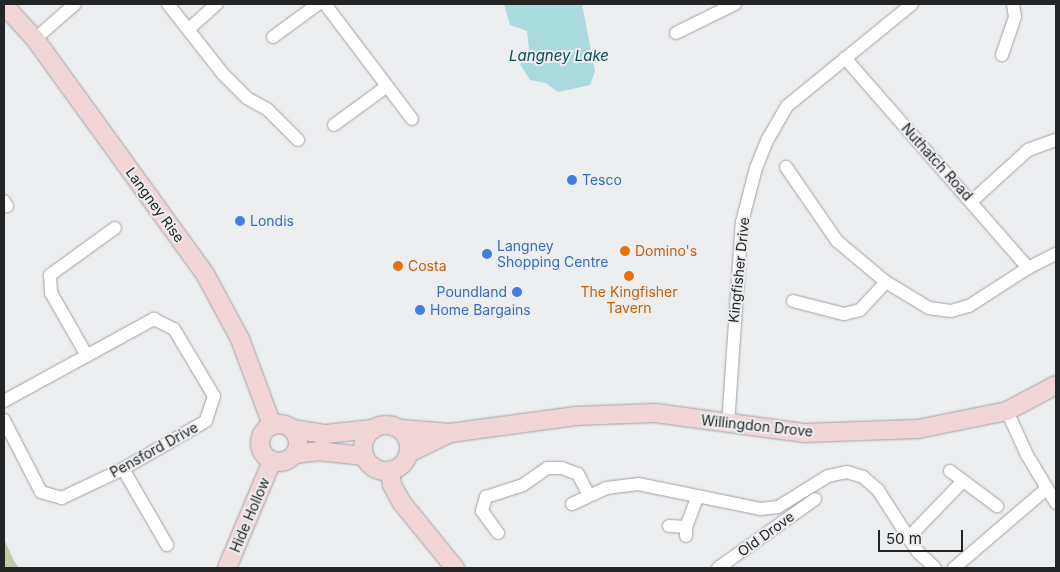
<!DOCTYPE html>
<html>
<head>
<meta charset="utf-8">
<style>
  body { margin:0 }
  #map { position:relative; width:1060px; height:572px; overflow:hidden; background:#eceef0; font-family:Inter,sans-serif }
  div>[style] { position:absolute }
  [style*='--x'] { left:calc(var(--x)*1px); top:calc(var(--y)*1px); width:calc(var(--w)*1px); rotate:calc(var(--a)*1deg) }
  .green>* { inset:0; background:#c2cba7 }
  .water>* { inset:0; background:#a9dadd }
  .roads { filter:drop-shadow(0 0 1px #a0a1a4) drop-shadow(0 0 1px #a0a1a4) }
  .minor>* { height:12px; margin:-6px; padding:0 6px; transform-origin:6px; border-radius:6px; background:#fff }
  .secondary>* { height:18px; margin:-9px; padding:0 9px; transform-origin:9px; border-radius:9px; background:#f1d5d7 }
  .secondary>.ring { margin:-9px; padding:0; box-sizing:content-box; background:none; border:18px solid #f1d5d7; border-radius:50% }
  .dots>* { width:14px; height:14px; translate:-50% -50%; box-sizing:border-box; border:2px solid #eceef0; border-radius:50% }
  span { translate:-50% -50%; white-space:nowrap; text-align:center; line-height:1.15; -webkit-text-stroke:4px #eceef0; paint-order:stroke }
  .street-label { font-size:14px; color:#232425 }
  .shop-label { font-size:14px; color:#366cbe }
  .left { translate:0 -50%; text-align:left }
  .right { translate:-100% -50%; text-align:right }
  .food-label { font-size:14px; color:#c56008 }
  .water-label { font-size:15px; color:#085055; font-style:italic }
  .frame { position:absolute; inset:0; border:5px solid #232425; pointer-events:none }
  .scale { position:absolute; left:878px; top:530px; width:85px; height:22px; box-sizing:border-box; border:2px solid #232425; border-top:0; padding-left:6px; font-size:15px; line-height:18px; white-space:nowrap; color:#232425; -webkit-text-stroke:4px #eceef0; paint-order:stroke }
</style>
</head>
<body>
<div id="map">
  <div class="green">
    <i style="clip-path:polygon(4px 539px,14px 561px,19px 568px,4px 568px)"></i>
  </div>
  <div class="water">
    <i style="clip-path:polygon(504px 4px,582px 4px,595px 71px,590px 85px,558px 92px,546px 83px,530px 80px,520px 64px,529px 49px,527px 31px,510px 25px)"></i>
  </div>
  <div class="roads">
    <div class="minor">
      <i style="--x:168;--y:4;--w:89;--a:51.8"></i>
      <i style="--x:223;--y:74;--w:34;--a:45"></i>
      <i style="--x:247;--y:98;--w:23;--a:29"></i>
      <i style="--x:267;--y:109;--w:44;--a:45"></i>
      <i style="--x:325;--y:4;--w:144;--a:52.9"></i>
      <i style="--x:190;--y:28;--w:36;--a:-42"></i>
      <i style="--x:676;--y:33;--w:66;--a:-26.2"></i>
      <i style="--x:273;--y:37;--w:56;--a:-36.3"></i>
      <i style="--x:35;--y:39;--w:53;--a:-41.2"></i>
      <i style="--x:1002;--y:55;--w:40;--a:-71.1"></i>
      <i style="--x:1015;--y:17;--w:13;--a:-99"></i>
      <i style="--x:845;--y:58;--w:279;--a:48.9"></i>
      <i style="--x:334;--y:125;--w:64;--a:-36.2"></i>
      <i style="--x:786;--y:167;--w:90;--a:55.4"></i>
      <i style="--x:837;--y:241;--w:64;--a:39.9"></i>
      <i style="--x:886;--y:282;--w:50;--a:31.2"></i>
      <i style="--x:929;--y:308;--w:22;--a:8"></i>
      <i style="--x:951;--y:311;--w:19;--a:-16"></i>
      <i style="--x:969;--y:306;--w:70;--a:-32.8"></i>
      <i style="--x:1028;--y:268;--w:31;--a:-27"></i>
      <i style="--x:4;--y:201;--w:6;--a:59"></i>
      <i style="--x:972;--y:201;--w:76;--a:-42.3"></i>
      <i style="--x:1028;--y:150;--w:30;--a:-20"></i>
      <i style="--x:793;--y:301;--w:53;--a:14.3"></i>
      <i style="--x:844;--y:314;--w:16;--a:-14"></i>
      <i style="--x:860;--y:310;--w:38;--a:-47"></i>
      <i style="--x:86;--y:354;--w:70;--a:-119.8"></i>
      <i style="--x:51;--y:293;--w:18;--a:-93"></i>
      <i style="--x:50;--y:275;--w:80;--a:-35.9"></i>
      <i style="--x:4;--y:401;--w:171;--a:-28.7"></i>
      <i style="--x:154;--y:319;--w:22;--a:27"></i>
      <i style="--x:174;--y:329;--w:78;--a:59.2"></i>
      <i style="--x:214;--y:396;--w:26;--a:108"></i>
      <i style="--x:206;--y:421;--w:96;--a:150"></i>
      <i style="--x:123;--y:469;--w:68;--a:154.6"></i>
      <i style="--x:62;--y:498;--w:22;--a:-164"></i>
      <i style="--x:41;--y:492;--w:81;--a:-117.2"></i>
      <i style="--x:1007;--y:411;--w:48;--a:65.6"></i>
      <i style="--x:1027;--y:455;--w:56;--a:58.9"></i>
      <i style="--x:728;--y:425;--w:203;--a:-86.1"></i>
      <i style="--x:742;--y:222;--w:56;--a:-75.5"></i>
      <i style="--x:756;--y:168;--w:31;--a:-68"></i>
      <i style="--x:768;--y:139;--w:38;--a:-60"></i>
      <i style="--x:787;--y:106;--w:161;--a:-39.2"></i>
      <i style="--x:123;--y:469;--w:88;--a:59.9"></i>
      <i style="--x:950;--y:471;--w:59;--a:36.7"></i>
      <i style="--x:572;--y:504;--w:38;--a:-25"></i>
      <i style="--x:606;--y:488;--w:32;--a:-7"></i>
      <i style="--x:638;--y:484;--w:126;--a:11.5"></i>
      <i style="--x:761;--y:509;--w:17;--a:-7"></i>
      <i style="--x:778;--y:507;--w:59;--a:-31.8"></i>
      <i style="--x:828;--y:476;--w:19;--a:-12"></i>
      <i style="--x:847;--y:472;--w:17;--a:17"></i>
      <i style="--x:863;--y:477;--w:20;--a:41"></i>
      <i style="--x:878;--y:490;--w:74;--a:57.2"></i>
      <i style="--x:918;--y:552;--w:23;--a:43"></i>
      <i style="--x:669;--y:526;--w:17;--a:3"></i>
      <i style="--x:498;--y:533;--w:27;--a:-126"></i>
      <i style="--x:482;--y:511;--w:15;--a:-74"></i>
      <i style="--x:486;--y:497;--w:39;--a:-18"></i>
      <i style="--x:523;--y:485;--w:29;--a:-35"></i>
      <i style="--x:547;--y:468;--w:15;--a:0"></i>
      <i style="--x:562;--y:468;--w:17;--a:21"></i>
      <i style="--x:578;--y:474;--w:22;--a:63"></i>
      <i style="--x:686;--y:536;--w:9;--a:-90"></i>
      <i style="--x:686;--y:527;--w:33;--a:-69"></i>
      <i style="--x:908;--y:538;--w:79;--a:-46"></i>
      <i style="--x:718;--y:568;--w:119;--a:-35.4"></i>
      <i style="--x:954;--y:568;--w:120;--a:-40.6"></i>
    </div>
    <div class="secondary">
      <i style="--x:4;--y:5;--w:46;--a:47.6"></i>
      <i style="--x:35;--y:39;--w:290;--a:54.1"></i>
      <i style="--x:205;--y:274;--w:74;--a:61.7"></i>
      <i style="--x:240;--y:339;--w:92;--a:69.6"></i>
      <i class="ring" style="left:260px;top:424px;width:20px;height:20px"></i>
      <i class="ring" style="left:363px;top:425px;width:28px;height:28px"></i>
      <i style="--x:293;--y:429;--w:33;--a:9"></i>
      <i style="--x:326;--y:434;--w:46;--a:-6.2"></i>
      <i style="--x:401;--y:429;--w:49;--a:4.7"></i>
      <i style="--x:450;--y:433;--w:127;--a:-7.7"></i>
      <i style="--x:576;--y:416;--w:79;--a:-2.2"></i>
      <i style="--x:655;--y:413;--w:150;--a:7.6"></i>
      <i style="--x:804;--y:433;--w:114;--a:-2"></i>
      <i style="--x:918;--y:429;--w:91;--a:-11.4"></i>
      <i style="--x:1007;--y:411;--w:55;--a:-28"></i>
      <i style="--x:409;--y:453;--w:46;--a:-26"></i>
      <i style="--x:295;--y:454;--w:23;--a:-7"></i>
      <i style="--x:318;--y:451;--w:46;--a:6.2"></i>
      <i style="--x:390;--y:471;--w:14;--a:82"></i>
      <i style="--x:392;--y:485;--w:21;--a:61"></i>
      <i style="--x:402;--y:503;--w:84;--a:50.8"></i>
      <i style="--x:227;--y:568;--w:116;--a:-67.2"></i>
    </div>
  </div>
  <div class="dots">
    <i style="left:572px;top:180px;background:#3f7fe0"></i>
    <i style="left:240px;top:221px;background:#3f7fe0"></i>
    <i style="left:625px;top:251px;background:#e8710a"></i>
    <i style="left:487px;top:254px;background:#3f7fe0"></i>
    <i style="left:398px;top:266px;background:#e8710a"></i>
    <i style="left:629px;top:276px;background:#e8710a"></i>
    <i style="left:517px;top:292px;background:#3f7fe0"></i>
    <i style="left:420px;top:310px;background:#3f7fe0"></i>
  </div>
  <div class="street-label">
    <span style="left:937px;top:162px;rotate:48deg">Nuthatch Road</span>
    <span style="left:155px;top:205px;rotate:54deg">Langney Rise</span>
    <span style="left:739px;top:270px;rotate:-84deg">Kingfisher Drive</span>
    <span style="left:757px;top:426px;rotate:6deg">Willingdon Drove</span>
    <span style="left:154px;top:450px;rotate:-29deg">Pensford Drive</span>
    <span style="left:250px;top:515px;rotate:-67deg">Hide Hollow</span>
    <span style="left:766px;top:534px;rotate:-36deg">Old Drove</span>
  </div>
  <div class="shop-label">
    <span class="left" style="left:582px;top:180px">Tesco</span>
    <span class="left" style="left:250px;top:221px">Londis</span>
    <span class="left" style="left:497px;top:254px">Langney<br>Shopping Centre</span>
    <span class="right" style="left:507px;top:292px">Poundland</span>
    <span class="left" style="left:430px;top:310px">Home Bargains</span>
  </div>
  <div class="food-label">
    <span class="left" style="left:635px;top:251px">Domino's</span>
    <span class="left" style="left:408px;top:266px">Costa</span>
    <span style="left:629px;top:300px">The Kingfisher<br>Tavern</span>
  </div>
  <div class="water-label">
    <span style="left:559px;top:56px">Langney Lake</span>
  </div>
  <div class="frame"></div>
  <div class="scale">50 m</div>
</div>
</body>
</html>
